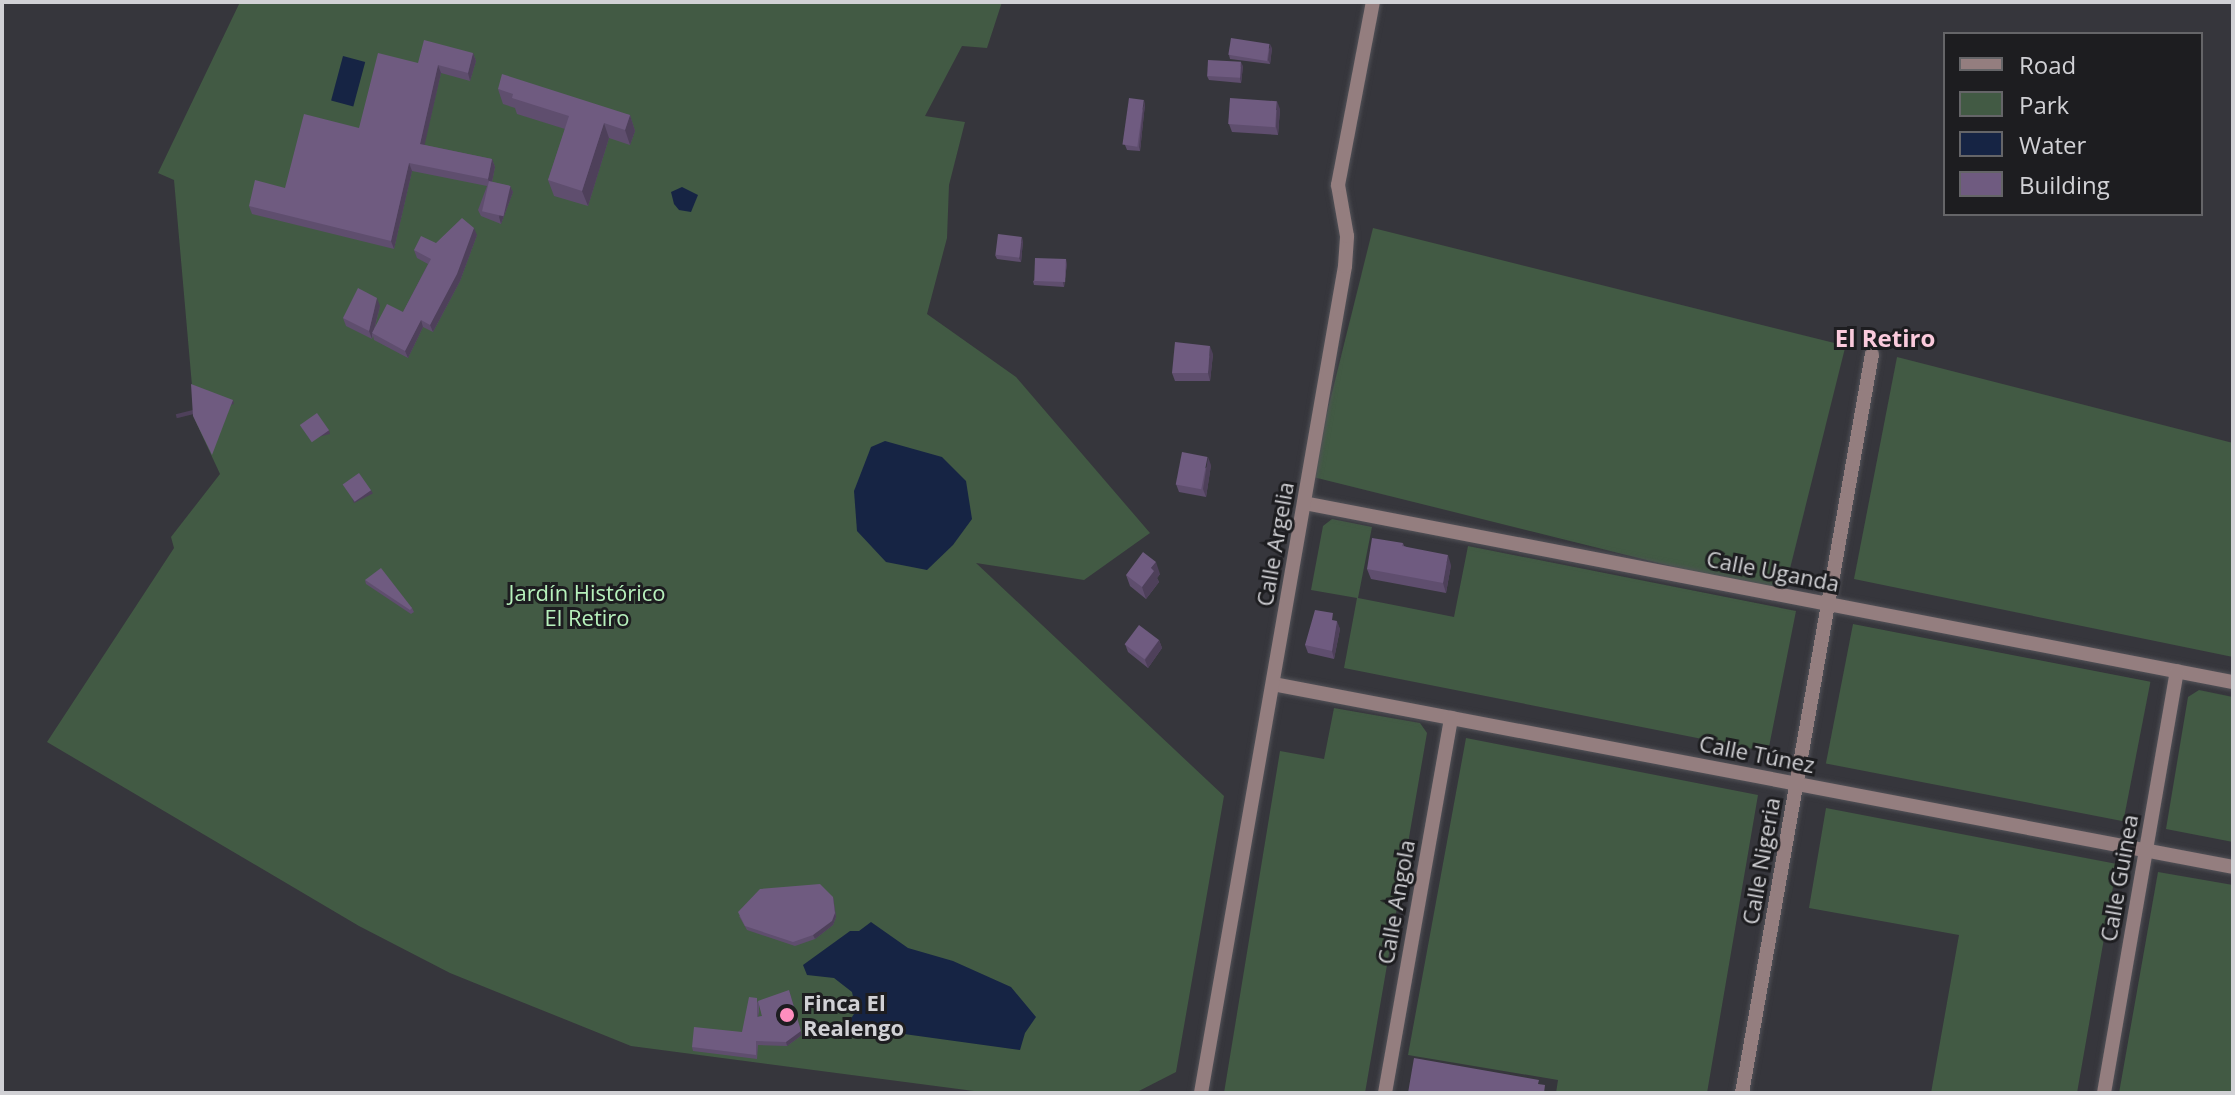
<!DOCTYPE html>
<html>
<head>
<meta charset="utf-8">
<style>
  body { margin:0 }
  #map { position:relative; width:2235px; height:1095px; overflow:hidden; background:#36363c; font-family:"Open Sans",sans-serif }
  div>[style] { position:absolute }
  [style*='--x'] { left:calc(var(--x)*1px); top:calc(var(--y)*1px); width:calc(var(--w)*1px); rotate:calc(var(--a)*1deg) }
  .green>* { inset:0; background:#425a44; transform-origin:0 0 }
  .water>* { inset:0; background:#162444; transform-origin:0 0 }
  .roads { filter:drop-shadow(0 0 2px #525258) drop-shadow(0 0 2px #525258) }
  .minor>* { height:14px; margin:-7px; padding:0 7px; transform-origin:7px; border-radius:7px; background:#947e7f }
  .wall>* { inset:0; background:#5f4e6e }
  .shaded-wall>* { inset:0; background:#4e405a; transform-origin:0 0 }
  .building>* { inset:0; background:#6f5b80; transform-origin:0 0 }
  .dots>* { width:22px; height:22px; translate:-50% -50%; box-sizing:border-box; border:4px solid #1d1d20; border-radius:50% }
  span { translate:-50% -50%; white-space:nowrap; text-align:center; line-height:1.15; -webkit-text-stroke:6px #1d1d20; paint-order:stroke }
  .street-label { font-size:22px; color:#d1d1d5 }
  .park-label { font-size:22px; color:#b7f1bc }
  .poi-label { font-size:22px; color:#d1d1d5; font-weight:700 }
  .left { translate:0 -50%; text-align:left }
  .neighbourhood-label { font-size:24px; color:#facadc; font-weight:700 }
  .frame { position:absolute; inset:0; border:4px solid #d1d1d5; pointer-events:none }
  .legend { position:absolute; left:1943px; top:32px; width:260px; height:184px; box-sizing:border-box; background:#1d1d20; border:2px solid #656568; margin:0; padding:10px 14px; list-style:none; font-size:24px; color:#d1d1d5 }
  .legend li { display:flex; align-items:center; gap:16px; height:40px }
  .legend b { width:40px; border:2px solid #656568 }
</style>
</head>
<body>
<div id="map">
  <div class="green">
    <i style="clip-path:polygon(240px 2px,1002px 2px,987px 48px,962px 46px,925px 116px,965px 122px,949px 185px,947px 238px,927px 314px,1016px 377px,1150px 533px,1084px 580px,976px 563px,1224px 796px,1176px 1072px,1135px 1093px,989px 1093px,631px 1046px,450px 973px,359px 926px,47px 742px,174px 548px,171px 537px,220px 474px,195px 420px,174px 180px,158px 173px)"></i>
    <i style="left:1373px;top:228px;width:487px;height:256px;rotate:14deg"></i>
    <i style="clip-path:polygon(1897px 357px,2233px 443px,2233px 657px,1854px 579px)"></i>
    <i style="clip-path:polygon(1332px 519px,1372px 527px,1358px 598px,1404px 607px,1454px 617px,1468px 546px,1796px 611px,1768px 752px,1344px 668px,1357px 598px,1311px 590px,1323px 526px)"></i>
    <i style="left:1853px;top:624px;width:303px;height:142px;rotate:11deg"></i>
    <i style="clip-path:polygon(2199px 690px,2233px 697px,2233px 842px,2166px 829px,2188px 697px)"></i>
    <i style="clip-path:polygon(1334px 708px,1420px 723px,1427px 733px,1365px 1093px,1224px 1093px,1280px 751px,1324px 759px)"></i>
    <i style="clip-path:polygon(1466px 738px,1758px 795px,1707px 1093px,1556px 1093px,1558px 1080px,1408px 1055px)"></i>
    <i style="clip-path:polygon(1826px 808px,2117px 864px,2077px 1093px,1931px 1093px,1959px 935px,1809px 908px)"></i>
    <i style="clip-path:polygon(2158px 872px,2233px 885px,2233px 1093px,2119px 1093px)"></i>
  </div>
  <div class="water">
    <i style="left:343px;top:56px;width:23px;height:46px;rotate:15deg"></i>
    <i style="clip-path:polygon(682px 187px,698px 195px,691px 212px,679px 210px,674px 204px,671px 192px)"></i>
    <i style="clip-path:polygon(885px 441px,942px 457px,966px 481px,972px 519px,953px 545px,927px 570px,886px 562px,857px 531px,854px 491px,871px 447px)"></i>
    <i style="clip-path:polygon(871px 922px,908px 948px,953px 961px,1011px 987px,1036px 1017px,1025px 1033px,1020px 1050px,846px 1026px,856px 1011px,852px 992px,834px 978px,807px 975px,803px 965px,850px 931px,859px 931px)"></i>
  </div>
  <div class="roads">
    <div class="minor">
      <i style="--x:1304;--y:503;--w:946;--a:10.91"></i>
      <i style="--x:1273;--y:684;--w:977;--a:10.79"></i>
      <i style="--x:1201;--y:1093;--w:839;--a:-80.12"></i>
      <i style="--x:1345;--y:266;--w:30;--a:-86"></i>
      <i style="--x:1347;--y:236;--w:52;--a:-100"></i>
      <i style="--x:1338;--y:185;--w:186;--a:-79.2"></i>
      <i style="--x:1385;--y:1093;--w:381;--a:-80"></i>
      <i style="--x:1742;--y:1093;--w:750;--a:-80.02"></i>
      <i style="--x:2104;--y:1093;--w:428;--a:-80.2"></i>
    </div>
  </div>
  <div class="wall">
    <i style="clip-path:polygon(1272px 48px,1270px 64px,1230px 59px,1229px 55px)"></i>
    <i style="clip-path:polygon(473px 53px,476px 61px,470px 81px,441px 73px,424px 145px,492px 159px,495px 167px,492px 182px,510px 186px,513px 192px,501px 224px,481px 216px,478px 210px,487px 186px,412px 171px,394px 249px,252px 214px,249px 206px,285px 188px,359px 128px,418px 63px)"></i>
    <i style="clip-path:polygon(1243px 66px,1241px 83px,1209px 80px,1207px 76px)"></i>
    <i style="clip-path:polygon(498px 89px,630px 115px,635px 131px,630px 145px,609px 138px,588px 206px,554px 196px,548px 180px,565px 129px,517px 114px,515px 108px,503px 104px)"></i>
    <i style="clip-path:polygon(1145px 104px,1140px 151px,1127px 150px,1125px 145px)"></i>
    <i style="clip-path:polygon(1280px 109px,1278px 135px,1232px 132px,1229px 124px)"></i>
    <i style="clip-path:polygon(477px 235px,460px 281px,433px 332px,423px 327px,408px 358px,374px 340px,373px 336px,372px 339px,346px 326px,343px 318px,380px 306px,375px 327px,403px 312px,428px 264px,417px 258px,414px 250px,436px 243px)"></i>
    <i style="clip-path:polygon(1023px 241px,1021px 262px,997px 259px,995px 255px)"></i>
    <i style="clip-path:polygon(1067px 263px,1064px 287px,1034px 285px,1033px 281px)"></i>
    <i style="clip-path:polygon(1213px 354px,1210px 381px,1175px 381px,1172px 373px)"></i>
    <i style="clip-path:polygon(1211px 465px,1206px 497px,1179px 492px,1176px 484px)"></i>
    <i style="clip-path:polygon(1403px 543px,1404px 546px,1451px 565px,1446px 593px,1371px 579px,1367px 569px)"></i>
    <i style="clip-path:polygon(1160px 574px,1157px 578px,1159px 582px,1146px 599px,1130px 586px,1126px 575px)"></i>
    <i style="clip-path:polygon(365px 580px,412px 608px,414px 612px,411px 614px,366px 584px)"></i>
    <i style="clip-path:polygon(1336px 621px,1340px 629px,1334px 659px,1308px 653px,1305px 645px)"></i>
    <i style="clip-path:polygon(1159px 640px,1162px 648px,1148px 668px,1128px 652px,1125px 644px)"></i>
    <i style="clip-path:polygon(833px 897px,836px 917px,833px 925px,815px 939px,795px 946px,747px 930px,739px 916px)"></i>
    <i style="clip-path:polygon(evenodd,758px 1001px,802px 1035px,787px 1046px,758px 1045px,757px 1059px,693px 1051px,692px 1047px,742px 1032px,758px 1001px,759px 1002px,762px 1016px,758px 1017px,759px 1012px,759px 1002px)"></i>
  </div>
  <div class="shaded-wall">
    <i style="clip-path:polygon(1270px 44px,1272px 48px,1270px 64px,1268px 60px)"></i>
    <i style="clip-path:polygon(473px 53px,476px 61px,470px 81px,468px 73px)"></i>
    <i style="clip-path:polygon(1241px 62px,1243px 66px,1241px 83px,1240px 79px)"></i>
    <i style="clip-path:polygon(438px 65px,441px 73px,423px 152px,420px 144px)"></i>
    <i style="clip-path:polygon(1144px 100px,1145px 104px,1140px 151px,1139px 147px)"></i>
    <i style="clip-path:polygon(1277px 101px,1280px 109px,1278px 135px,1276px 127px)"></i>
    <i style="clip-path:polygon(630px 115px,635px 131px,630px 145px,625px 130px)"></i>
    <i style="clip-path:polygon(604px 123px,609px 138px,588px 206px,582px 191px)"></i>
    <i style="clip-path:polygon(492px 159px,495px 167px,491px 187px,488px 179px)"></i>
    <i style="clip-path:polygon(409px 163px,412px 171px,394px 249px,391px 241px)"></i>
    <i style="clip-path:polygon(510px 186px,513px 192px,501px 224px,499px 217px)"></i>
    <i style="clip-path:polygon(474px 228px,477px 235px,460px 281px,433px 332px,430px 325px)"></i>
    <i style="clip-path:polygon(1022px 237px,1023px 241px,1021px 262px,1019px 258px)"></i>
    <i style="clip-path:polygon(1066px 259px,1067px 263px,1064px 287px,1063px 283px)"></i>
    <i style="clip-path:polygon(377px 298px,380px 306px,373px 334px,372px 333px,372px 339px,369px 331px)"></i>
    <i style="clip-path:polygon(421px 320px,423px 327px,408px 358px,405px 351px)"></i>
    <i style="clip-path:polygon(1210px 346px,1213px 354px,1210px 381px,1208px 373px)"></i>
    <i style="left:233px;top:400px;width:4px;height:59px;rotate:76deg"></i>
    <i style="left:329px;top:430px;width:4px;height:21px;rotate:76deg"></i>
    <i style="clip-path:polygon(1208px 457px,1211px 465px,1206px 497px,1203px 489px)"></i>
    <i style="left:371px;top:490px;width:4px;height:21px;rotate:63deg"></i>
    <i style="clip-path:polygon(1448px 555px,1451px 565px,1446px 593px,1443px 583px)"></i>
    <i style="clip-path:polygon(1156px 562px,1160px 574px,1157px 578px,1159px 582px,1146px 599px,1142px 587px,1151px 568px)"></i>
    <i style="clip-path:polygon(1337px 621px,1340px 629px,1334px 659px,1332px 651px)"></i>
    <i style="clip-path:polygon(1159px 640px,1162px 648px,1148px 668px,1145px 660px)"></i>
    <i style="clip-path:polygon(833px 897px,836px 917px,833px 925px,815px 939px,813px 935px)"></i>
    <i style="clip-path:polygon(789px 990px,802px 1035px,787px 1046px,786px 1042px)"></i>
  </div>
  <div class="building">
    <i style="left:1231px;top:38px;width:39px;height:17px;rotate:9deg"></i>
    <i style="clip-path:polygon(424px 40px,473px 53px,468px 73px,438px 65px,420px 144px,492px 159px,488px 179px,409px 163px,391px 241px,249px 206px,255px 180px,285px 188px,304px 114px,359px 128px,378px 53px,418px 63px)"></i>
    <i style="left:1208px;top:60px;width:33px;height:16px;rotate:3deg"></i>
    <i style="clip-path:polygon(502px 74px,630px 115px,625px 130px,604px 123px,582px 191px,548px 180px,569px 116px,512px 98px,513px 94px,498px 89px)"></i>
    <i style="left:1129px;top:98px;width:15px;height:47px;rotate:8deg"></i>
    <i style="left:1230px;top:98px;width:47px;height:26px;rotate:4deg"></i>
    <i style="left:489px;top:181px;width:22px;height:31px;rotate:13deg"></i>
    <i style="clip-path:polygon(462px 218px,474px 228px,457px 274px,430px 325px,421px 320px,405px 351px,372px 333px,387px 304px,403px 312px,431px 259px,414px 250px,421px 236px,436px 243px)"></i>
    <i style="left:998px;top:234px;width:24px;height:21px;rotate:7deg"></i>
    <i style="left:1035px;top:258px;width:31px;height:23px;rotate:2deg"></i>
    <i style="clip-path:polygon(358px 288px,377px 298px,369px 331px,343px 318px)"></i>
    <i style="clip-path:polygon(1175px 342px,1210px 346px,1208px 373px,1172px 373px)"></i>
    <i style="clip-path:polygon(191px 384px,233px 400px,212px 455px,193px 416px)"></i>
    <i style="left:317px;top:413px;width:21px;height:21px;rotate:55deg"></i>
    <i style="left:1182px;top:452px;width:26px;height:33px;rotate:11deg"></i>
    <i style="left:359px;top:473px;width:21px;height:20px;rotate:55deg"></i>
    <i style="clip-path:polygon(1372px 538px,1403px 543px,1402px 546px,1448px 555px,1443px 583px,1367px 569px)"></i>
    <i style="clip-path:polygon(1143px 552px,1156px 562px,1151px 568px,1154px 571px,1142px 587px,1126px 575px)"></i>
    <i style="clip-path:polygon(381px 568px,412px 608px,410px 610px,365px 580px)"></i>
    <i style="clip-path:polygon(1315px 610px,1333px 613px,1332px 620px,1337px 621px,1332px 651px,1305px 645px)"></i>
    <i style="left:1139px;top:625px;width:25px;height:24px;rotate:37deg"></i>
    <i style="clip-path:polygon(820px 884px,833px 897px,835px 913px,832px 921px,813px 935px,793px 942px,745px 926px,738px 912px,760px 889px)"></i>
    <i style="clip-path:polygon(789px 990px,801px 1031px,786px 1042px,756px 1041px,756px 1055px,692px 1047px,694px 1027px,742px 1032px,749px 997px,757px 998px,757px 1017px,762px 1016px,758px 1001px)"></i>
    <i style="clip-path:polygon(1414px 1058px,1539px 1080px,1538px 1084px,1545px 1085px,1544px 1093px,1408px 1093px)"></i>
  </div>
  <div class="dots">
    <i style="left:787px;top:1015px;background:#fe8ebe"></i>
  </div>
  <div class="street-label">
    <span style="left:1275px;top:544px;rotate:-80deg">Calle Argelia</span>
    <span style="left:1773px;top:571px;rotate:11deg">Calle Uganda</span>
    <span style="left:1757px;top:754px;rotate:11deg">Calle Túnez</span>
    <span style="left:1761px;top:861px;rotate:-80deg">Calle Nigeria</span>
    <span style="left:2119px;top:878px;rotate:-80deg">Calle Guinea</span>
    <span style="left:1396px;top:902px;rotate:-80deg">Calle Angola</span>
  </div>
  <div class="park-label">
    <span style="left:587px;top:605px">Jardín Histórico<br>El Retiro</span>
  </div>
  <div class="poi-label">
    <span class="left" style="left:803px;top:1015px">Finca El<br>Realengo</span>
  </div>
  <div class="neighbourhood-label">
    <span style="left:1885px;top:338px">El Retiro</span>
  </div>
  <div class="frame"></div>
  <ul class="legend">
  <li><b style="height:10px;background:#947e7f"></b>Road</li>
  <li><b style="height:22px;background:#425a44"></b>Park</li>
  <li><b style="height:22px;background:#162444"></b>Water</li>
  <li><b style="height:22px;background:#6f5b80"></b>Building</li>
  </ul>
</div>
</body>
</html>
